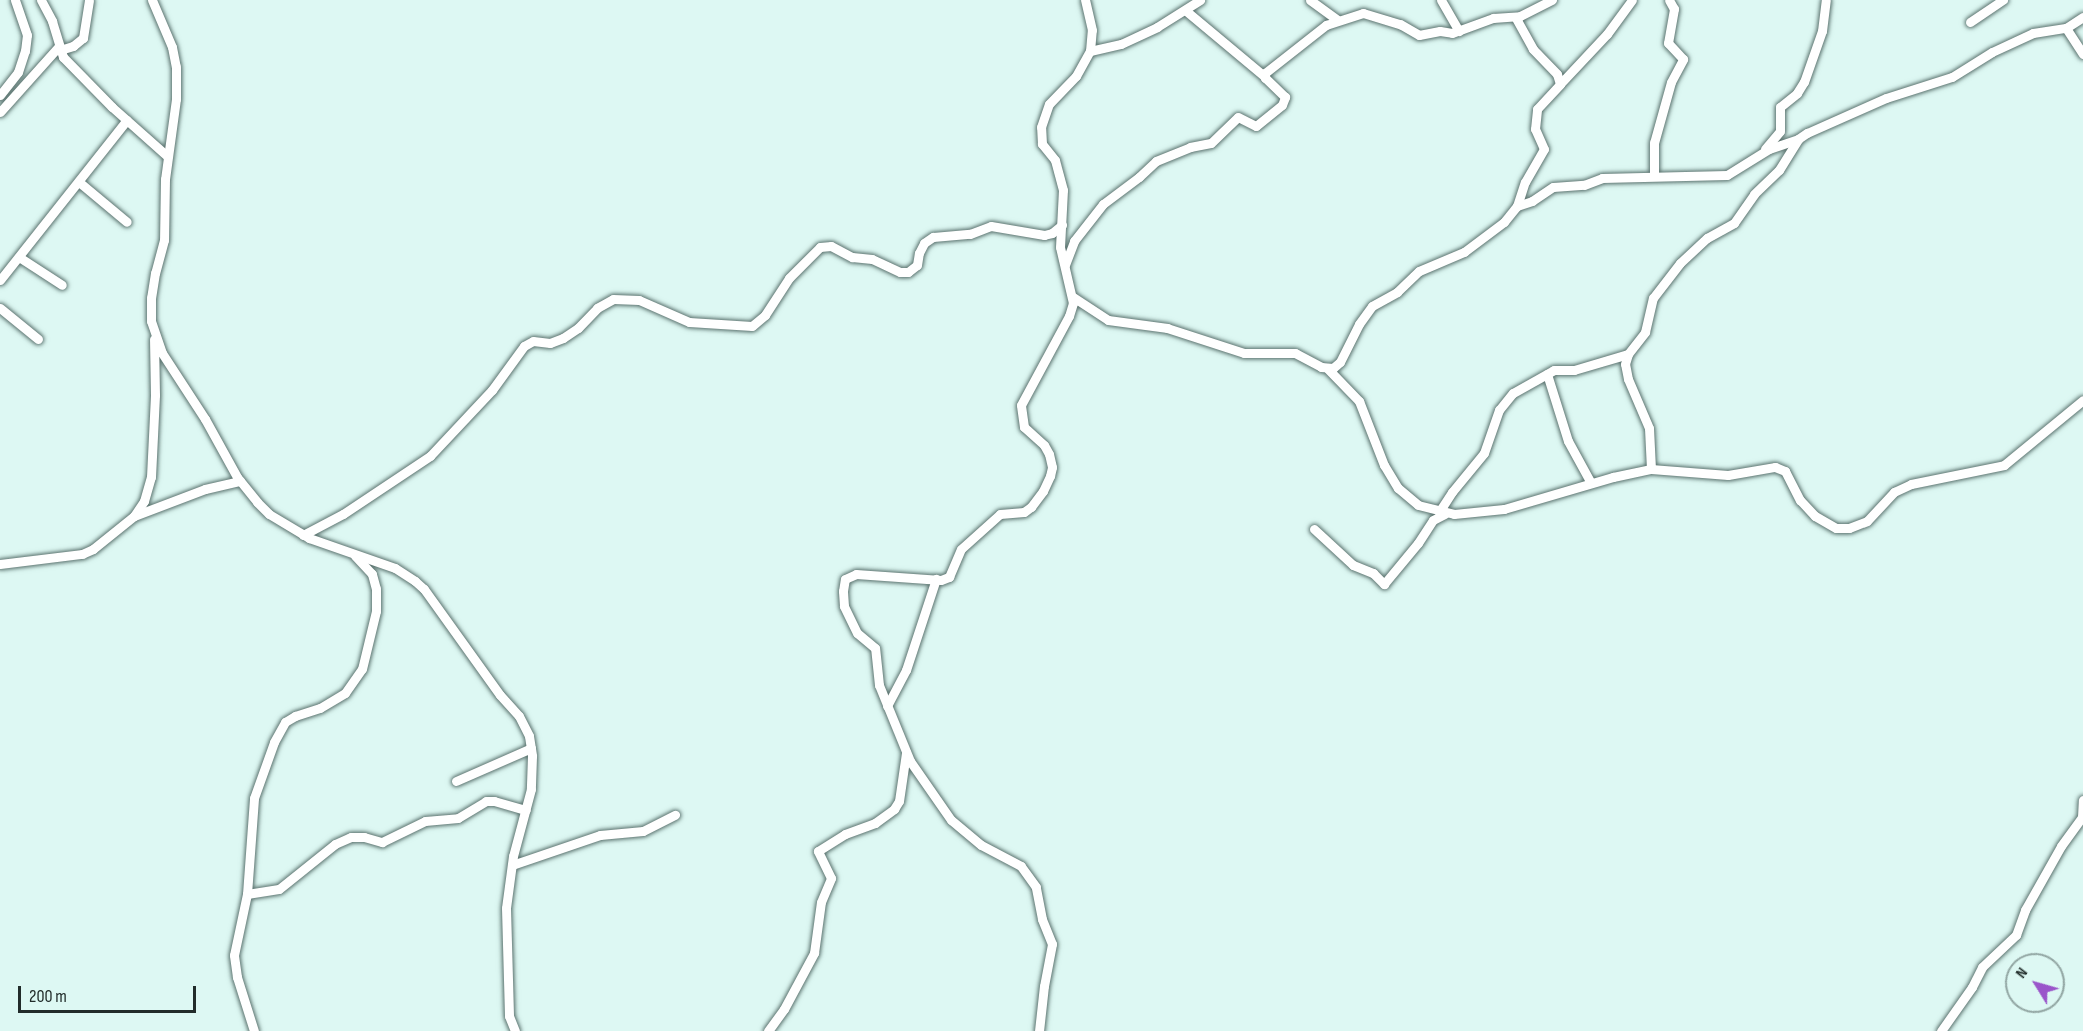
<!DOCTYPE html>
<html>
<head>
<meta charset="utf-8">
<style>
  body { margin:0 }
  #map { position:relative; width:2083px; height:1031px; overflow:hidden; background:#ddf8f3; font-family:"Sofia Sans Condensed",sans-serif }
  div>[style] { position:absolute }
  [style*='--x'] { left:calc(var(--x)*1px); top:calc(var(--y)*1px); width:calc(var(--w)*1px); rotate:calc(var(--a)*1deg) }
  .roads { filter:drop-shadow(0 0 2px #5b736f) drop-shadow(0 0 2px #5b736f) }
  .minor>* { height:9px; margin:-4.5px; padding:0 4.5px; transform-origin:4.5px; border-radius:4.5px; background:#fff }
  span { translate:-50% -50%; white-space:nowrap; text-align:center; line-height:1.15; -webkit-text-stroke:4.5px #ddf8f3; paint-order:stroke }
  .north { position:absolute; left:2005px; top:953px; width:60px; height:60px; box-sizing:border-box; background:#ddf8f3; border:2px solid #92a6a3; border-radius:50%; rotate:307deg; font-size:16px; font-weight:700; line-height:24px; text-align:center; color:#212c2a }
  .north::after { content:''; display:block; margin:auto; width:21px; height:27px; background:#9a55ca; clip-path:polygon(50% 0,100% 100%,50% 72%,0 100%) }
  .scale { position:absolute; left:18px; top:986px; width:178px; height:27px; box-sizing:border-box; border:3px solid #212c2a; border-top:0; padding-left:8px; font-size:18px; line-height:21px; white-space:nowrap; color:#212c2a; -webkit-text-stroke:4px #ddf8f3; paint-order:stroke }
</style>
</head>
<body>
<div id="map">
  <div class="roads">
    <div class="minor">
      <i style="--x:41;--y:0;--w:24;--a:62"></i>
      <i style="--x:52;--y:21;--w:38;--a:73"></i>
      <i style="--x:63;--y:57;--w:70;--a:45.6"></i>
      <i style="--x:112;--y:107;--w:74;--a:41.7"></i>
      <i style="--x:152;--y:0;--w:51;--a:66.9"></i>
      <i style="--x:172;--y:47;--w:20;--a:79"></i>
      <i style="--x:176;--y:67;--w:32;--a:90"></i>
      <i style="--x:176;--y:99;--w:81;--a:97.8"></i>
      <i style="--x:165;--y:179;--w:61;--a:90.9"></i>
      <i style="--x:164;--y:240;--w:34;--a:105"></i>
      <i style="--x:155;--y:273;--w:25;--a:99"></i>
      <i style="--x:151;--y:298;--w:23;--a:90"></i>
      <i style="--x:151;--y:321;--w:34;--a:71"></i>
      <i style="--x:162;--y:353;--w:79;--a:56.9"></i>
      <i style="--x:205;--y:419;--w:66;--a:61.1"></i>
      <i style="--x:237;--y:477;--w:32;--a:51"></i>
      <i style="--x:257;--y:502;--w:17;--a:45"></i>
      <i style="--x:269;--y:514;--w:47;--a:31"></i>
      <i style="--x:309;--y:538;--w:91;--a:19.2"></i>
      <i style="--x:395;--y:568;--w:24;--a:33"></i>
      <i style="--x:415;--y:581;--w:12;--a:42"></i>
      <i style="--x:424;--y:589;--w:130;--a:54.4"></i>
      <i style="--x:500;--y:695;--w:28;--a:48"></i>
      <i style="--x:519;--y:716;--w:22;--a:63"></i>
      <i style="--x:529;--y:736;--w:20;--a:81"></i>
      <i style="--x:532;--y:756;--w:33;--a:92"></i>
      <i style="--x:531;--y:789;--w:69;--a:105"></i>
      <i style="--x:513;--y:856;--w:52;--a:97.7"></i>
      <i style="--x:506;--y:908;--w:108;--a:88.4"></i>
      <i style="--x:509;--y:1016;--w:16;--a:68"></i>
      <i style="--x:1310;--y:0;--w:34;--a:36"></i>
      <i style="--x:1441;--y:0;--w:36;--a:60"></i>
      <i style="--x:1185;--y:10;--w:103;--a:39.9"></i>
      <i style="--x:1970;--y:22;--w:40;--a:-34"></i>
      <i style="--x:2066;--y:28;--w:31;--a:57"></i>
      <i style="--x:60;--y:50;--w:14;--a:-17"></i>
      <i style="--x:73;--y:46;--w:13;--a:-39"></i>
      <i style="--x:83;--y:38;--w:38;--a:-81"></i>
      <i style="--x:1090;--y:51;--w:32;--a:-13"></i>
      <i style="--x:1121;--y:44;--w:40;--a:-25"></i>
      <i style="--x:1157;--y:27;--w:51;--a:-32.1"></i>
      <i style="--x:1560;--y:84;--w:69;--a:-46.8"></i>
      <i style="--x:1607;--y:34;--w:42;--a:-53.7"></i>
      <i style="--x:0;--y:95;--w:29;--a:-52"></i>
      <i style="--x:18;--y:72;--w:22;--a:-72"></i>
      <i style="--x:25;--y:51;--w:16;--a:-83"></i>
      <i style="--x:27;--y:35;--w:37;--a:-109"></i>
      <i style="--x:0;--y:112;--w:89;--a:-48.2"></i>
      <i style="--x:1765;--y:149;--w:23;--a:-50"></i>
      <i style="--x:1780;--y:131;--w:24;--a:-90"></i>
      <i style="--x:1780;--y:107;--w:22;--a:-39"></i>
      <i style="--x:1797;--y:93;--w:13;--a:-58"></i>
      <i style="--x:1804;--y:82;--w:54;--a:-70.6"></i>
      <i style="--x:1822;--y:31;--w:31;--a:-83"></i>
      <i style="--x:1654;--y:176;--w:33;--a:-90"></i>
      <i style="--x:1654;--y:143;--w:63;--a:-74.4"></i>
      <i style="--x:1671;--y:82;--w:26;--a:-62"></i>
      <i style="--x:1683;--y:59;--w:22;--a:-133"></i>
      <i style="--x:1668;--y:43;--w:35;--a:-80"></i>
      <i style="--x:1674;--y:9;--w:10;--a:-119"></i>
      <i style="--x:79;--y:182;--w:62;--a:39.8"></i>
      <i style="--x:1517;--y:206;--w:16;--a:-18"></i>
      <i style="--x:1532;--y:201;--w:25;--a:-34"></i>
      <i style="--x:1553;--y:187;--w:31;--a:-4"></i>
      <i style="--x:1584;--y:185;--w:19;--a:-21"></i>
      <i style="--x:1602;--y:178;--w:125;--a:-1.4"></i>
      <i style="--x:1727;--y:175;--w:49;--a:-31.8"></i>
      <i style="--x:1769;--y:149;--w:31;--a:-19"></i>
      <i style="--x:19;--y:257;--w:51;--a:33.1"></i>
      <i style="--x:1065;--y:265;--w:26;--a:-69"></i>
      <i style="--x:1074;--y:241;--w:47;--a:-51.9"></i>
      <i style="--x:1103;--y:204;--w:45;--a:-36.9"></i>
      <i style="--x:1139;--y:177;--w:23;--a:-43"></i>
      <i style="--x:1156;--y:161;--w:37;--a:-22"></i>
      <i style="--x:1190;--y:147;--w:21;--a:-11"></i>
      <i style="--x:1211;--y:143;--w:37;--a:-44"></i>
      <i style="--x:1238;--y:117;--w:20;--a:27"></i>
      <i style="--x:1256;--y:126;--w:33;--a:-39"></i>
      <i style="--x:1282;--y:105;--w:9;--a:-69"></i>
      <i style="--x:1285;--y:97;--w:28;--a:-136"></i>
      <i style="--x:1265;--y:78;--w:5;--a:-90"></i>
      <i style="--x:1265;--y:73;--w:78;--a:-38.2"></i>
      <i style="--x:1326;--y:25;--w:39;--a:-18"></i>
      <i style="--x:1363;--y:13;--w:39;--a:17"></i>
      <i style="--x:1400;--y:24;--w:22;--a:30"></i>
      <i style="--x:1419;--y:35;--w:21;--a:-11"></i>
      <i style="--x:1440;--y:31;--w:12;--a:9"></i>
      <i style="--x:1452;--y:33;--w:44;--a:-20.1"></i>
      <i style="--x:1493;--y:18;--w:27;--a:-4"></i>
      <i style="--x:1520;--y:16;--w:36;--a:-27"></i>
      <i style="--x:0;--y:280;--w:204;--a:-51.6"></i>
      <i style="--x:1073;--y:297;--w:42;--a:33.3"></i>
      <i style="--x:1108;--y:320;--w:60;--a:7.7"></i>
      <i style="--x:1167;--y:328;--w:81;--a:18"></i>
      <i style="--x:1244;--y:353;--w:51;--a:0"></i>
      <i style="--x:1295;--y:353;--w:30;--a:28"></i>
      <i style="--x:1321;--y:367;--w:12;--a:5"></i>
      <i style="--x:1333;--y:368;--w:9;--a:-41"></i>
      <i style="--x:1340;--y:362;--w:42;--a:-63.4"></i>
      <i style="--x:1359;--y:324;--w:22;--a:-54"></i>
      <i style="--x:1372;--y:306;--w:29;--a:-29"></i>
      <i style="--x:1397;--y:292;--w:30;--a:-44"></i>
      <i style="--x:1419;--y:271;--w:49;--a:-22.9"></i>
      <i style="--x:1464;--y:252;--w:50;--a:-36.9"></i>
      <i style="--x:1504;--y:222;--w:21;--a:-51"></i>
      <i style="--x:1517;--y:206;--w:25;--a:-72"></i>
      <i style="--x:1525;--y:182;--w:38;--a:-60"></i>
      <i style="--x:1544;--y:149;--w:22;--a:-114"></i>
      <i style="--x:1535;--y:129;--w:20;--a:-84"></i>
      <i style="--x:1537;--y:109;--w:34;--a:-47"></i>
      <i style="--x:1560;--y:84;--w:10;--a:-107"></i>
      <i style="--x:1557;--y:74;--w:35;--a:-134"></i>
      <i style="--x:1533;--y:49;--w:35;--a:-119"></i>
      <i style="--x:0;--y:308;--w:49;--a:39.2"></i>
      <i style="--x:1328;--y:369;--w:45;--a:45.9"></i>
      <i style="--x:1359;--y:401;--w:69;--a:68.7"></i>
      <i style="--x:1384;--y:465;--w:27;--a:59"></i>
      <i style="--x:1398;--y:488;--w:26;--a:40"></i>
      <i style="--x:1418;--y:505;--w:37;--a:14"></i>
      <i style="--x:1454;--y:514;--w:50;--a:-5.7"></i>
      <i style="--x:1504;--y:509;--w:114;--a:-16.4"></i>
      <i style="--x:1613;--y:477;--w:39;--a:-12"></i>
      <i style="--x:1651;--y:469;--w:77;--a:4.5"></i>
      <i style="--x:1728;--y:475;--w:48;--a:-9.7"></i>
      <i style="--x:1775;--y:467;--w:11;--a:22"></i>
      <i style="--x:1785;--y:471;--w:33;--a:63"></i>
      <i style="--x:1800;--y:500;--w:22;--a:47"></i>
      <i style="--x:1815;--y:516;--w:24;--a:30"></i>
      <i style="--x:1836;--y:528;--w:13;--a:0"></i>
      <i style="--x:1849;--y:528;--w:19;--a:-21"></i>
      <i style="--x:1867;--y:521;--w:40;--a:-47"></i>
      <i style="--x:1894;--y:492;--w:19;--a:-25"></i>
      <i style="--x:1911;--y:484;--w:95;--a:-11.5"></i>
      <i style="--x:2004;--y:465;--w:102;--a:-39.4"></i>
      <i style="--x:1547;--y:374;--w:70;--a:72.6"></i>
      <i style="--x:1568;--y:441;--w:48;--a:61.3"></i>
      <i style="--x:1651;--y:469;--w:41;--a:-92.8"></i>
      <i style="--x:1649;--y:428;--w:53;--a:-113.2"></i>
      <i style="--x:1628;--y:379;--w:15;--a:-101"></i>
      <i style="--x:1625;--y:364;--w:10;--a:-73"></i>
      <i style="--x:1628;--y:354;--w:28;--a:-52"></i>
      <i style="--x:1645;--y:332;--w:35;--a:-77"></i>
      <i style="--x:1653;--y:298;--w:44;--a:-52.4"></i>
      <i style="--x:1680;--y:263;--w:37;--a:-43"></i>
      <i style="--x:1707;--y:238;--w:31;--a:-29"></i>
      <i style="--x:1734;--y:223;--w:35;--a:-55"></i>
      <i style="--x:1754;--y:194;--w:35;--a:-44"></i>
      <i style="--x:1779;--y:170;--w:36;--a:-58"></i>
      <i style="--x:1798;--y:139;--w:11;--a:-34"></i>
      <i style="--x:1807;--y:133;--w:86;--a:-23.9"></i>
      <i style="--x:1886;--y:98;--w:69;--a:-17.7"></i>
      <i style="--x:1952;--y:77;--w:47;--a:-32"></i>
      <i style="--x:1992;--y:52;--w:45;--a:-24.9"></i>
      <i style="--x:2033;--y:33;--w:33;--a:-9"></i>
      <i style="--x:2066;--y:28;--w:20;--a:-33"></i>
      <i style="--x:1439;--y:512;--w:24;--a:-57"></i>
      <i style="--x:1452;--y:492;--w:50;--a:-50.6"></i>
      <i style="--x:1484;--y:453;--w:46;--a:-70.8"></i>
      <i style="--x:1499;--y:410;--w:22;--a:-51"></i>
      <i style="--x:1513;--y:393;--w:47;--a:-29.3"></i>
      <i style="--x:1554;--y:370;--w:20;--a:0"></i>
      <i style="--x:1574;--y:370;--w:56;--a:-16.5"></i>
      <i style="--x:134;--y:516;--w:76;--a:-20.8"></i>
      <i style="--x:205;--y:489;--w:36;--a:-13"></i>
      <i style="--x:1314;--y:529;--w:53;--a:42.7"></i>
      <i style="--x:1353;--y:565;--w:22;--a:22"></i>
      <i style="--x:1373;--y:573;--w:16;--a:45"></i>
      <i style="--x:1384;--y:584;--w:53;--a:-50.3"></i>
      <i style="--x:1418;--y:543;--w:27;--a:-57"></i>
      <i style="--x:1433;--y:520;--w:13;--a:-27"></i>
      <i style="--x:303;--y:535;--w:45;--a:-27.7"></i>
      <i style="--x:343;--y:514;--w:105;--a:-33.7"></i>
      <i style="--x:430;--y:456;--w:91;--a:-46.8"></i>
      <i style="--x:492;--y:390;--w:54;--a:-54"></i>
      <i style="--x:524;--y:346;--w:10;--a:-29"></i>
      <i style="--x:533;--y:341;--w:17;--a:7"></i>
      <i style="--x:550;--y:343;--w:14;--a:-21"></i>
      <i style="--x:563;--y:338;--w:18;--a:-34"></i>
      <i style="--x:578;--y:328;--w:28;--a:-46"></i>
      <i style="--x:597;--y:308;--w:18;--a:-29"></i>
      <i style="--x:613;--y:299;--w:26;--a:2"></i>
      <i style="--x:639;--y:300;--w:55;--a:23.7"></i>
      <i style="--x:689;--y:322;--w:63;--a:3.6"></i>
      <i style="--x:752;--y:326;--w:17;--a:-40"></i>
      <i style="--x:765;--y:315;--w:44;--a:-57"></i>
      <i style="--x:789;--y:278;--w:44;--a:-45"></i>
      <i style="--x:820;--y:247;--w:11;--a:-5"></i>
      <i style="--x:831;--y:246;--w:24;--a:28"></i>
      <i style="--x:852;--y:257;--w:20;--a:6"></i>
      <i style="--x:872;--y:259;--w:31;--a:25"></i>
      <i style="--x:900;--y:272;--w:8;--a:0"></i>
      <i style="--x:908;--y:272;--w:11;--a:-38"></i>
      <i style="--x:917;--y:265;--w:12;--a:-81"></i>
      <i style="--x:919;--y:253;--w:11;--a:-63"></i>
      <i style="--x:924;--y:243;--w:11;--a:-34"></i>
      <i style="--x:933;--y:237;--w:37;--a:-5"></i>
      <i style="--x:970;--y:234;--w:22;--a:-21"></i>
      <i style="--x:991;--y:226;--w:54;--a:9.6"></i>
      <i style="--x:1044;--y:235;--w:8;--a:-14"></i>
      <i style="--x:1052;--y:233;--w:13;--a:-39"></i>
      <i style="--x:0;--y:564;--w:83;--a:-7"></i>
      <i style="--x:82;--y:554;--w:12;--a:-24"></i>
      <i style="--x:93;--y:549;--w:53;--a:-38.8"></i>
      <i style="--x:134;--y:516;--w:18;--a:-56"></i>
      <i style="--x:144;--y:501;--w:25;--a:-74"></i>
      <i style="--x:151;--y:477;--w:82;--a:-87.2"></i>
      <i style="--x:155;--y:395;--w:56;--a:-91"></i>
      <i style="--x:887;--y:706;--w:41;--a:-62.2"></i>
      <i style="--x:906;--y:670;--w:96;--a:-71.8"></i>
      <i style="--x:456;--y:781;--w:82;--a:-23.7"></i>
      <i style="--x:512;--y:865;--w:93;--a:-18.8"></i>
      <i style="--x:600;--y:835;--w:43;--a:-5.3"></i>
      <i style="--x:643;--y:831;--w:36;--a:-27"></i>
      <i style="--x:247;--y:894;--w:32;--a:-9"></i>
      <i style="--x:279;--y:889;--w:72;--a:-38.8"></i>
      <i style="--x:335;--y:844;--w:17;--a:-24"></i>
      <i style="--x:351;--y:837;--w:13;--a:0"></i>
      <i style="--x:364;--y:837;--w:19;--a:16"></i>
      <i style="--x:382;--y:842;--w:48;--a:-26"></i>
      <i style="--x:425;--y:821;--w:33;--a:-5"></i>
      <i style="--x:458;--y:818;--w:33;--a:-31"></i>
      <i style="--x:486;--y:801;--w:8;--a:0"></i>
      <i style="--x:494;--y:801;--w:33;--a:16"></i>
      <i style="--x:254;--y:1031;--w:57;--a:-107.5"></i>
      <i style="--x:237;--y:977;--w:22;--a:-98"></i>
      <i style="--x:234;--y:955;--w:62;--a:-78"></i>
      <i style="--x:247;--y:894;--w:96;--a:-85.8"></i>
      <i style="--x:254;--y:798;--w:59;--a:-70.3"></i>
      <i style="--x:274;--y:742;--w:23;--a:-61"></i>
      <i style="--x:285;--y:722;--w:12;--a:-31"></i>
      <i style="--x:295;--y:716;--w:26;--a:-18"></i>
      <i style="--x:320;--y:708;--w:29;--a:-31"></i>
      <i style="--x:345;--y:693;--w:29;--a:-55"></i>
      <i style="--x:362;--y:669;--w:60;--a:-76.4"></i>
      <i style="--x:376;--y:611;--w:22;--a:-90"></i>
      <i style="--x:376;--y:589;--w:16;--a:-105"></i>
      <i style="--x:372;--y:574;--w:25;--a:-133"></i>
      <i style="--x:768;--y:1031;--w:27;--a:-54"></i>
      <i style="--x:784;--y:1009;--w:64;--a:-61.8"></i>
      <i style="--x:814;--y:953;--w:51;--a:-82.2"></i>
      <i style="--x:821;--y:902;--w:26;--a:-67"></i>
      <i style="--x:831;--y:878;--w:30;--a:-116"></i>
      <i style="--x:818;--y:851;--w:32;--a:-32"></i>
      <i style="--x:845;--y:834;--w:32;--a:-20"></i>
      <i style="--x:875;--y:823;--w:24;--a:-36"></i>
      <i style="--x:894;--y:809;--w:9;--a:-58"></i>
      <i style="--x:899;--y:801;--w:49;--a:-81.7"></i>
      <i style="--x:1039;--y:1031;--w:45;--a:-83.7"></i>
      <i style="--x:1044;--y:986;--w:43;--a:-79.2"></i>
      <i style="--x:1052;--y:944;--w:27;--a:-112"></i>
      <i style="--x:1042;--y:919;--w:33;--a:-101"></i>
      <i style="--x:1036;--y:887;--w:26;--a:-126"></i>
      <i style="--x:1021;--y:866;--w:45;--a:-152.3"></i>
      <i style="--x:981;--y:845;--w:39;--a:-140"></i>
      <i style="--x:951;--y:820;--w:72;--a:-124.8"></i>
      <i style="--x:910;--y:761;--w:82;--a:-112.2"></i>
      <i style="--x:879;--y:685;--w:37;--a:-96"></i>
      <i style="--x:875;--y:648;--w:23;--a:-140"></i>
      <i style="--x:857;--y:633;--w:30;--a:-116"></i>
      <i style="--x:844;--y:606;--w:15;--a:-94"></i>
      <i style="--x:843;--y:591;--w:12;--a:-81"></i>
      <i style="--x:845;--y:579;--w:12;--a:-24"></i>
      <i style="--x:856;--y:574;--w:85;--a:4"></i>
      <i style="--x:941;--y:580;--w:9;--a:-21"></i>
      <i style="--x:949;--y:577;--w:30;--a:-67"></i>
      <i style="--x:961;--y:549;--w:52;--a:-41.9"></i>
      <i style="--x:1000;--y:514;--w:24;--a:-5"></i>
      <i style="--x:1024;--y:512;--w:9;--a:-36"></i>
      <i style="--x:1031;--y:507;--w:20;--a:-53"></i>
      <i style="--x:1043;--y:491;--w:17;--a:-65"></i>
      <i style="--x:1050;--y:476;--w:9;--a:-77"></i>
      <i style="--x:1052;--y:467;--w:13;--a:-103"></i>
      <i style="--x:1049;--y:454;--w:10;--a:-119"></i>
      <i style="--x:1044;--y:445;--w:27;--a:-138"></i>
      <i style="--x:1024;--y:427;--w:22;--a:-98"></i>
      <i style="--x:1021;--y:405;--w:101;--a:-61.7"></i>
      <i style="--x:1069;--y:316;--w:14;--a:-73"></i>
      <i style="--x:1073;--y:303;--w:57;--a:-103.1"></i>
      <i style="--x:1060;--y:247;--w:57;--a:-87"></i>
      <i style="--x:1063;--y:190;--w:31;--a:-105"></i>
      <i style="--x:1055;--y:160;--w:21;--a:-129"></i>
      <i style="--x:1042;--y:144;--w:17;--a:-93"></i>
      <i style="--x:1041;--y:127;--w:24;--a:-71"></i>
      <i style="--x:1049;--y:104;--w:39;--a:-46"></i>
      <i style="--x:1076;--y:76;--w:29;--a:-61"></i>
      <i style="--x:1090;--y:51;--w:21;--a:-85"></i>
      <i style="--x:1092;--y:30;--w:31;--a:-103"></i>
      <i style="--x:1941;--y:1031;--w:54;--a:-54.8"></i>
      <i style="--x:1972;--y:987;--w:22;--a:-63"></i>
      <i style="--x:1982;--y:967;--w:47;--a:-43.3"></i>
      <i style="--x:2016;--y:935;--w:27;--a:-70"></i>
      <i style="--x:2025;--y:910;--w:73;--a:-60.6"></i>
      <i style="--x:2061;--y:846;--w:36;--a:-54"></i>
      <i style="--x:2082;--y:817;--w:17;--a:-87"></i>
    </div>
  </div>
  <div class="north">N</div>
  <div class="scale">200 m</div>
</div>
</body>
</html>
